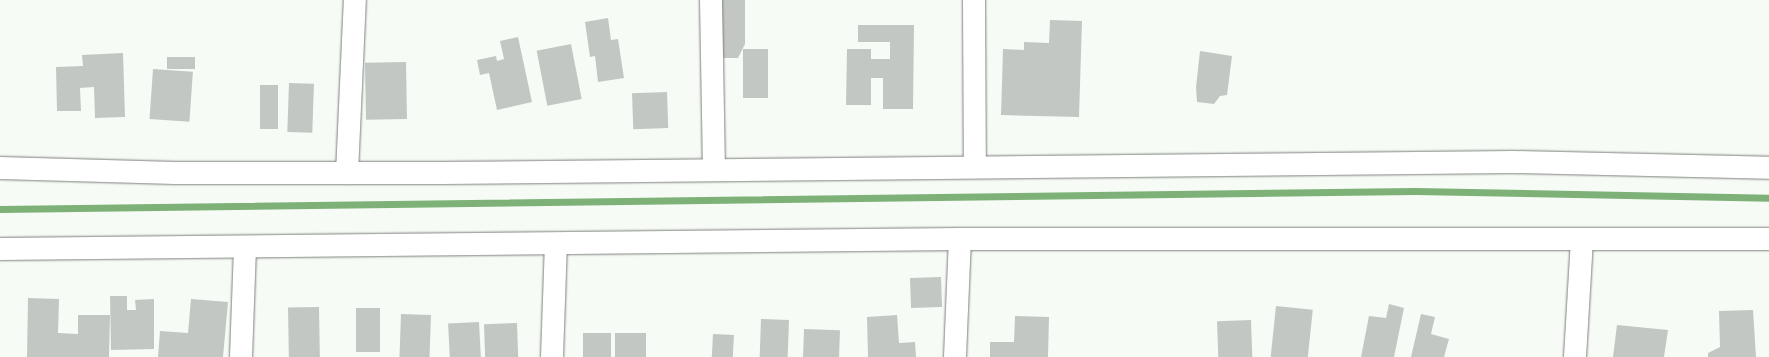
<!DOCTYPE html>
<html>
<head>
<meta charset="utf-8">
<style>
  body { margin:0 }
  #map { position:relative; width:1769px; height:357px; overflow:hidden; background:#f7fbf6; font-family:"Nunito Sans",sans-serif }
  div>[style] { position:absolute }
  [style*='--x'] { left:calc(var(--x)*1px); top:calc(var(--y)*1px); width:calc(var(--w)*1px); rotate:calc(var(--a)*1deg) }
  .stream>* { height:7px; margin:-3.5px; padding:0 3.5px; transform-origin:3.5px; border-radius:3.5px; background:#7db177 }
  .building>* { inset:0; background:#c3c7c3; transform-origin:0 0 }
  .roads { filter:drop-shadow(0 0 1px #7d807c) drop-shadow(0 0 1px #7d807c) }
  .street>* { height:22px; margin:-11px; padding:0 11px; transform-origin:11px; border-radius:11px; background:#fff }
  span { translate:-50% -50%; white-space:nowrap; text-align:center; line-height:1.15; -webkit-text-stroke:3px #f7fbf6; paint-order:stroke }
</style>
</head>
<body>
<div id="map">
  <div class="stream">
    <i style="--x:0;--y:209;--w:1415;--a:-0.73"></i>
    <i style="--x:1415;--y:191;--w:354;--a:1.1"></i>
  </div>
  <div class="building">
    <i style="clip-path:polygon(722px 0,745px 0,745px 44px,738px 58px,722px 58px)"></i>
    <i style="clip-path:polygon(608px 18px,611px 40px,618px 39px,624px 78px,598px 82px,595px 56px,590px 57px,585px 22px)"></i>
    <i style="clip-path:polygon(1050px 20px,1082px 21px,1079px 117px,1001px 115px,1003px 49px,1024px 50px,1024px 42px,1049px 43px)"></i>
    <i style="clip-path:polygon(858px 25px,914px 25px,913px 109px,883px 109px,883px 78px,871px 78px,871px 105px,846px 105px,847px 49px,871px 49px,871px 59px,890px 59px,890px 42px,858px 42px)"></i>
    <i style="clip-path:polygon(518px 37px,532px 102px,497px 110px,489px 73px,480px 75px,477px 60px,496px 56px,497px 61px,504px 59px,500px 41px)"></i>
    <i style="left:571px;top:44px;width:56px;height:35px;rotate:79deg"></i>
    <i style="left:768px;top:49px;width:49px;height:25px;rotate:90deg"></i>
    <i style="clip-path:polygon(1200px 51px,1232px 56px,1227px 95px,1220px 96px,1214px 104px,1197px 102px,1196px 87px)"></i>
    <i style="clip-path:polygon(123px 53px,125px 117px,95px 118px,94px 87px,80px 88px,81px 111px,57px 111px,56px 67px,83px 66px,82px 55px)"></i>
    <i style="left:167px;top:57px;width:28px;height:12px"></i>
    <i style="left:406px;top:62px;width:57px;height:41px;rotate:89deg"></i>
    <i style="left:153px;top:69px;width:40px;height:50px;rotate:4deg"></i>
    <i style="left:289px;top:83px;width:25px;height:49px;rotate:2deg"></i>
    <i style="left:260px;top:85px;width:18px;height:44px"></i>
    <i style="left:667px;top:92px;width:36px;height:35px;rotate:88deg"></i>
    <i style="left:941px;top:277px;width:30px;height:31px;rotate:88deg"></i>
    <i style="clip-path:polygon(110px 296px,127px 296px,127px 310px,136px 310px,135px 300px,154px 299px,154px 349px,111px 350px)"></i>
    <i style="clip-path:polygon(28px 298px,59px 299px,58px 333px,78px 334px,78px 315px,110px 315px,109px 357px,27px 357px)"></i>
    <i style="clip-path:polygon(191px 299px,228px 302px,223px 357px,158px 357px,160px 331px,188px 333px)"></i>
    <i style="clip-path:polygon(1389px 304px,1404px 308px,1394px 357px,1361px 357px,1369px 316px,1386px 318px)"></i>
    <i style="left:1276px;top:306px;width:37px;height:51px;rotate:6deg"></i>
    <i style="left:319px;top:307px;width:50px;height:31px;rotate:89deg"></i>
    <i style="left:356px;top:308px;width:24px;height:44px"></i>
    <i style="clip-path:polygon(1753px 310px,1756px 357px,1708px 357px,1708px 353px,1720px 347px,1719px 311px)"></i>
    <i style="left:401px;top:314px;width:30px;height:43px;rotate:2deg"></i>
    <i style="clip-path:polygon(1421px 314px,1435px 317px,1431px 334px,1449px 339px,1444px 357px,1411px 357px)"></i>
    <i style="clip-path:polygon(897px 315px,899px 343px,915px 342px,916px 357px,868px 357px,867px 317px)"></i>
    <i style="clip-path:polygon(1015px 316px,1049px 317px,1048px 357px,990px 357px,990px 342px,1014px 342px)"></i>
    <i style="left:761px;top:319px;width:28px;height:38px;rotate:2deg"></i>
    <i style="left:1251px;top:320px;width:37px;height:34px;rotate:88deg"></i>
    <i style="left:479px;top:322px;width:35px;height:31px;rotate:87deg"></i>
    <i style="left:517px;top:323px;width:34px;height:33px;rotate:88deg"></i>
    <i style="clip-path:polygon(1617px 325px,1668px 330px,1664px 357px,1613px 357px)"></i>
    <i style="left:804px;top:329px;width:36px;height:28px;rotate:2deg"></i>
    <i style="left:583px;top:333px;width:28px;height:24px"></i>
    <i style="left:615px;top:333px;width:31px;height:24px"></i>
    <i style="left:713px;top:334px;width:21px;height:23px;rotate:3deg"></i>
  </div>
  <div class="roads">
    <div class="street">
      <i style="--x:711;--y:0;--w:169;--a:89"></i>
      <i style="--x:974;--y:0;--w:167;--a:89.7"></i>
      <i style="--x:0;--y:168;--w:175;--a:1.6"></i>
      <i style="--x:175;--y:173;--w:266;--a:0"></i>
      <i style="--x:441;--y:173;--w:1072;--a:-0.59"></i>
      <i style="--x:1513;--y:162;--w:256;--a:1.3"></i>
      <i style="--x:347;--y:173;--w:173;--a:-87.4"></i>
      <i style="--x:0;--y:249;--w:960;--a:-0.6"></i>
      <i style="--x:960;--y:239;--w:809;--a:0"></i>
      <i style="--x:241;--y:357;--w:110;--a:-87.9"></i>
      <i style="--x:552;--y:357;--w:113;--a:-88"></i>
      <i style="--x:955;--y:357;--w:118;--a:-87.6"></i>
      <i style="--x:1575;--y:357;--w:117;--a:-86.6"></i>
    </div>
  </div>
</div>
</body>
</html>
